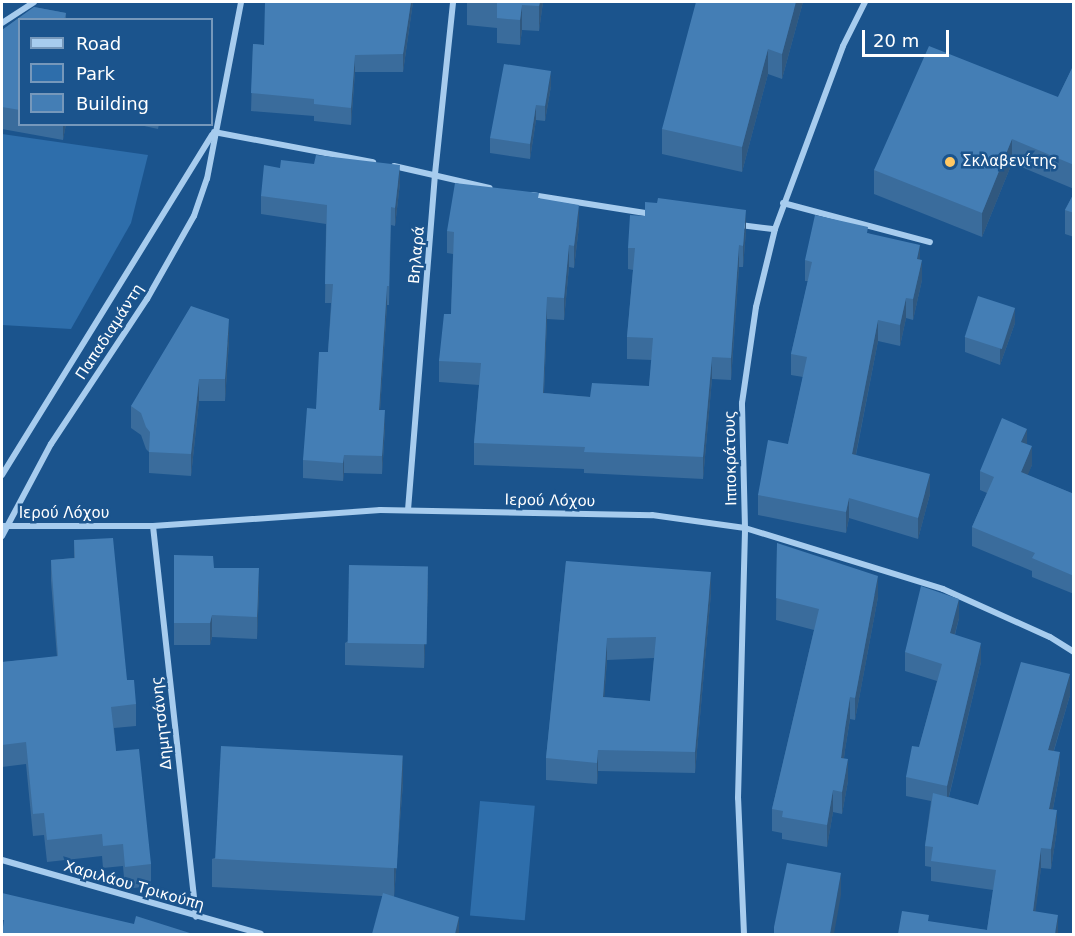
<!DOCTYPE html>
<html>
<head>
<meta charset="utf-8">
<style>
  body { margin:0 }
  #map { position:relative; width:1075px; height:936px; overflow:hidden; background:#1b548d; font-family:"DejaVu Sans",sans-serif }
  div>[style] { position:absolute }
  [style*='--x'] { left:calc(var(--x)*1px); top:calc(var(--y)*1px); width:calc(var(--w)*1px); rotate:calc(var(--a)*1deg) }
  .green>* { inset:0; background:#2e6eab; transform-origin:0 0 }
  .street>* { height:6px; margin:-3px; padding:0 3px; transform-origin:3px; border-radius:3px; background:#a7ccee }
  .wall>* { inset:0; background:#3a6c9c }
  .shaded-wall>* { inset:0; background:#30587f }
  .building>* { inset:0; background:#447eb5; transform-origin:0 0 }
  .dots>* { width:16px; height:16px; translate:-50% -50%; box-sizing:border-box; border:3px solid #1b548d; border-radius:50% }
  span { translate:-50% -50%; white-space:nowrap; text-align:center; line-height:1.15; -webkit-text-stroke:5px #1b548d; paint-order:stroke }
  .poi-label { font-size:15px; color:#fff }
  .left { translate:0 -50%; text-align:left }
  .street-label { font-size:15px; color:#fff }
  .frame { position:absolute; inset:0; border:3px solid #fff; pointer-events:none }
  .legend { position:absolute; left:18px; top:18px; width:195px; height:108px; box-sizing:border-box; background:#1b548d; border:2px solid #7698bb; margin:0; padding:8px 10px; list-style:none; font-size:18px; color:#fff }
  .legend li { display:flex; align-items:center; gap:12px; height:30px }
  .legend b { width:30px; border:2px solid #7698bb }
  .scale { position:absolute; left:862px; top:30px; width:87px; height:27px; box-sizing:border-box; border:3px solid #fff; border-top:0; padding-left:8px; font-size:18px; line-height:21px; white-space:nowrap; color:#fff; -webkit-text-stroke:4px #1b548d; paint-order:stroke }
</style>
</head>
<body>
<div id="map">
  <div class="green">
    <i style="clip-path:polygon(2px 134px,148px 155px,131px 223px,71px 329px,2px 325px)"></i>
    <i style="left:480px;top:801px;width:55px;height:115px;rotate:5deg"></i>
  </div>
  <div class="street">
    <i style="--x:2;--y:23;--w:38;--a:-33"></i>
    <i style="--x:214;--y:132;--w:162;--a:10.7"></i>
    <i style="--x:394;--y:166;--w:98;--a:12.9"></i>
    <i style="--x:532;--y:195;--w:121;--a:9"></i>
    <i style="--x:783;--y:203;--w:152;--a:14.9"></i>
    <i style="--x:740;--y:225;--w:35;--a:7"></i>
    <i style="--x:2;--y:475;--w:400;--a:-58.3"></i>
    <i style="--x:408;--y:510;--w:337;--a:-85.4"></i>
    <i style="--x:435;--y:174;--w:173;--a:-84"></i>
    <i style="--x:2;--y:526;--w:151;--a:0"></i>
    <i style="--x:153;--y:526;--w:228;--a:-4"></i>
    <i style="--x:380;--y:510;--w:272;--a:1.1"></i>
    <i style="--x:652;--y:515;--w:94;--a:8"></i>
    <i style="--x:745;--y:528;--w:207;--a:17.1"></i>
    <i style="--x:943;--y:589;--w:117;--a:24.2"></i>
    <i style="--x:1050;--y:637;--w:28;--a:32"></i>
    <i style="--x:153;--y:526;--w:393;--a:83.7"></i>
    <i style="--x:2;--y:536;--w:104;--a:-62"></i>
    <i style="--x:51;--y:444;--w:174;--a:-56.5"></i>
    <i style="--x:147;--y:299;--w:95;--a:-60.5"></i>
    <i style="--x:194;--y:216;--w:39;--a:-71"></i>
    <i style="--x:207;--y:179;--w:180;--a:-79.1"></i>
    <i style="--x:2;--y:860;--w:269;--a:15.9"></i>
    <i style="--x:744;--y:934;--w:136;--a:-92.5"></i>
    <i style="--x:738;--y:798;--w:270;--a:-88.5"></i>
    <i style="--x:745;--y:528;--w:125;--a:-91.4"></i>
    <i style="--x:742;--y:403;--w:97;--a:-81.7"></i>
    <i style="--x:756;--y:307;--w:80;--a:-76.3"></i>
    <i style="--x:775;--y:229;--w:195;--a:-69.6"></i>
    <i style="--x:843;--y:46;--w:49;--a:-63.4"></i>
  </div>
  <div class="wall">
    <i style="clip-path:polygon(413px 2px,403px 72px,355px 72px,351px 125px,314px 121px,314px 116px,251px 111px,253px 44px,264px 45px)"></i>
    <i style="clip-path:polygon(467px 2px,543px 2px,539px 31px,522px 30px,520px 45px,497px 43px,497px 28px,467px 25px)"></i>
    <i style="clip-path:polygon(803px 2px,782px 79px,768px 74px,742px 172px,662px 154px,662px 129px)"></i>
    <i style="clip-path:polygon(34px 7px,66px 13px,66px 20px,20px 20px,20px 124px,66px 124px,63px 140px,2px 129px,2px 30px)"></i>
    <i style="clip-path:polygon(1074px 64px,1074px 189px,1012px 163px,982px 237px,874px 194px,874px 170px,1058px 97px)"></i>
    <i style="clip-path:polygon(551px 86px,545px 121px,536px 120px,530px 159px,490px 153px,490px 138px)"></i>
    <i style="clip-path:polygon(135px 124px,159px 124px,158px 129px)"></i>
    <i style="clip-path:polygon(280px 168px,400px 183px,395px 226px,391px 225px,389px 305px,387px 305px,380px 410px,385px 428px,382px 474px,344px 473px,343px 481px,303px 478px,303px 460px,316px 409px,328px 352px,331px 303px,325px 303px,326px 224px,261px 214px,261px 196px)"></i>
    <i style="clip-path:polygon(1074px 193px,1074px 237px,1065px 234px,1065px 210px)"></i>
    <i style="clip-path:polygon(539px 198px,579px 226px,574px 268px,569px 267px,564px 320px,547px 319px,544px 393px,590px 397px,649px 386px,652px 360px,627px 359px,627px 337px,633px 270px,628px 269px,628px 248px,746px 231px,743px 267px,739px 267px,731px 380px,712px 379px,703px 479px,584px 473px,584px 469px,474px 465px,474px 443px,479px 385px,439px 382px,439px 361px,451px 314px,453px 254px,447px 253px,447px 231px)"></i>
    <i style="clip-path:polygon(868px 233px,920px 260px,922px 280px,913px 320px,906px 318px,900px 346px,878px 341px,856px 455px,930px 494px,918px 539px,849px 518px,846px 533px,758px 515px,758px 495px,788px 444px,803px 377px,791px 375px,791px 354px,808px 281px,805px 281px,805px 260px)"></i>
    <i style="clip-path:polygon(1015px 323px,1000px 365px,965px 352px,965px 337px)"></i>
    <i style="clip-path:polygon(229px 341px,225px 401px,199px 401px,191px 476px,149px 473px,149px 452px,146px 449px,141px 435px,131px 428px,131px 406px)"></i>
    <i style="clip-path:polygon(1074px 363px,1074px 387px,1072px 386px,1072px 367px)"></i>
    <i style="clip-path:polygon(1027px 444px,1032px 465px,1027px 475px,1074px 494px,1074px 594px,1032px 577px,1032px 571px,972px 546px,972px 527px,987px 493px,980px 490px,980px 471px)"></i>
    <i style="clip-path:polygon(74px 540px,136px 704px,136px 726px,114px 728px,116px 751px,151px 864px,151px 886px,125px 889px,123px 866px,103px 868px,102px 856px,47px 862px,44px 835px,33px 836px,26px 764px,2px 767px,2px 662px,57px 657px,51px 581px,51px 560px,74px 558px)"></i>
    <i style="clip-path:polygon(777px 543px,878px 597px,855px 720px,850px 719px,845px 750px,844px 758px,848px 781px,842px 814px,833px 812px,827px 847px,782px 839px,782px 833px,772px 831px,772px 809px,814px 630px,776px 620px)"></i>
    <i style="clip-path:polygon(174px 555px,214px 568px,259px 590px,257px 639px,212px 637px,210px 645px,174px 645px)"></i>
    <i style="clip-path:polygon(evenodd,566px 561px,711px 593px,695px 773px,598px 771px,597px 784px,546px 780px,546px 758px,566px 561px,654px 658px,650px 701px,604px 697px,607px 660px,654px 658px)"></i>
    <i style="clip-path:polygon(428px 588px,424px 668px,345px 665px,345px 643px)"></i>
    <i style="clip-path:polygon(959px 618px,955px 635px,981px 662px,949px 797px,978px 805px,1070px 695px,1054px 751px,1060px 772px,1053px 809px,1057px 830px,1051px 869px,1041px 868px,1035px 912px,1058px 934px,898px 934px,929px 922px,987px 930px,993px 890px,931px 881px,931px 867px,925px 866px,925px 846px,931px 801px,906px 796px,906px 777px,919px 747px,937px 681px,905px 671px,905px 652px)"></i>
    <i style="clip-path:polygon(403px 783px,394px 897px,459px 934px,382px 896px,212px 887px,212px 859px)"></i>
  </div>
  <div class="shaded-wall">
    <i style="clip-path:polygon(411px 2px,413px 2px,403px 72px,403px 54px)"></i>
    <i style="clip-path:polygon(540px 2px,543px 2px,539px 31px,539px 6px)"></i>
    <i style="clip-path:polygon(796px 2px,803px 2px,782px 79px,782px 54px)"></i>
    <i style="clip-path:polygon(522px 5px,522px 30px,520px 45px,520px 20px)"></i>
    <i style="clip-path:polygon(768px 49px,768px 74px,742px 172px,742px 147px)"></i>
    <i style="clip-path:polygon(355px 55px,355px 72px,351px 125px,351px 108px)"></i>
    <i style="clip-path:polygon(551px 71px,551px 86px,545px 121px,545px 106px)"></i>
    <i style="clip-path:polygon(536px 105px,536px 120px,530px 159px,530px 144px)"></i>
    <i style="clip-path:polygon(63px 124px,66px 124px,63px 140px)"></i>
    <i style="clip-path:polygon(1012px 139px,1012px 163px,982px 237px,982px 213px)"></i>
    <i style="clip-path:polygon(400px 165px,400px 183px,395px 226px,395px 208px)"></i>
    <i style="clip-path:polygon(579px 205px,579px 226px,574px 268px,574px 246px)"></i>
    <i style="clip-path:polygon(746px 210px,746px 231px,743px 267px,743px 246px)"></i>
    <i style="clip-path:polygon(569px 245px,569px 267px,564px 320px,564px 298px)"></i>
    <i style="clip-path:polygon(739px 245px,739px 267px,731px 380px,731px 358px)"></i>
    <i style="clip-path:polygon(920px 245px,920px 266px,917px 259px)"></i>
    <i style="clip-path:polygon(922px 260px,922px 280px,913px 320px,913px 299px)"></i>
    <i style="clip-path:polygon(387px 286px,387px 305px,379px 428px,379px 410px)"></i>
    <i style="clip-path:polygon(547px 297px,547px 319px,543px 414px,543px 393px)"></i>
    <i style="clip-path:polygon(906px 298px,906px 318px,900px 346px,900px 325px)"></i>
    <i style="clip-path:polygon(1015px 308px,1015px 323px,1000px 365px,1000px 350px)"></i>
    <i style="clip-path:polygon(229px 319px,229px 341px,225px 401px,225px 379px)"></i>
    <i style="clip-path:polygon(878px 320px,878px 341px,852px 474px,852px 454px)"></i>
    <i style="clip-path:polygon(712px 357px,712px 379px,703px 479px,703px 457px)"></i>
    <i style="clip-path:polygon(199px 379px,199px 401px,191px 476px,191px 454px)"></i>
    <i style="clip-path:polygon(385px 410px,385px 428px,382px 474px,382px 456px)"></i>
    <i style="clip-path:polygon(1027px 429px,1027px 447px,1021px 442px)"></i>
    <i style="clip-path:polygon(1032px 446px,1032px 465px,1021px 491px,1021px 472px)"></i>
    <i style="clip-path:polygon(344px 455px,344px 473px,343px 481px,343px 463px)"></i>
    <i style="clip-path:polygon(930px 474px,930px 494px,918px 539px,918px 518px)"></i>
    <i style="clip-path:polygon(849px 498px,849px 518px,846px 533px,846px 512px)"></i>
    <i style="clip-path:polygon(428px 566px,428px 588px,424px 668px,424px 646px)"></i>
    <i style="clip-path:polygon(259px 568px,259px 590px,257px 639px,257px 617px)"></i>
    <i style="clip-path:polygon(711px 572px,711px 593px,695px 773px,695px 752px)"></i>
    <i style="clip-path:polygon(878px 576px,878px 597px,855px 720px,855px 698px)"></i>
    <i style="clip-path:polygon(959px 599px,959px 618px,950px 652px,950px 633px)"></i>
    <i style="clip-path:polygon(212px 615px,212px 637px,210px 645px,210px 623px)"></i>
    <i style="clip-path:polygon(607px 638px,607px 660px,603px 718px,603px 697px)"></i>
    <i style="clip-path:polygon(981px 643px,981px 662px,947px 804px,947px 786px)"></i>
    <i style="clip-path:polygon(1070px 674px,1070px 695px,1048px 770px,1048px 750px)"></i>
    <i style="clip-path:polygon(850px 697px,850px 719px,845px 750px,841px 780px,841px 758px,845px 728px)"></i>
    <i style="clip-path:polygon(598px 750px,598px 771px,597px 784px,597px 763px)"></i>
    <i style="clip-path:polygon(1060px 752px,1060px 772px,1049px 829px,1049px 809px)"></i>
    <i style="clip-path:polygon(403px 755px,403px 783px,394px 897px,394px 869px)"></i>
    <i style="clip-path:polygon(848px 759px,848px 781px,842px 814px,842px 792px)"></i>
    <i style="clip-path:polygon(833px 790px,833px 812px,827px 847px,827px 825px)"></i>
    <i style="clip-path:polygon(1057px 810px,1057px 830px,1051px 869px,1051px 849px)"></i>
    <i style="clip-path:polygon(1041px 848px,1041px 868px,1033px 932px,1033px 911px)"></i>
    <i style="clip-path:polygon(841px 873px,841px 895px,834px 934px,830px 934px)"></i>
    <i style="clip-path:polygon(1058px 915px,1058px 934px,1055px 934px)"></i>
    <i style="clip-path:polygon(459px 917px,459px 934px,455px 934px)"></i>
  </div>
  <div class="building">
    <i style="clip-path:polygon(265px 2px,411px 2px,403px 54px,355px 55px,351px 108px,314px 104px,314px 99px,251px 93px,253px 44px,264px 45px)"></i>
    <i style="clip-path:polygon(478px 2px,540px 2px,539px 6px,522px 5px,520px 20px,497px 18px,497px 3px)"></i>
    <i style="clip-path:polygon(696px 2px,796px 2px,782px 54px,768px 49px,742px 147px,662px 129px)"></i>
    <i style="clip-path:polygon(34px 7px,66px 13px,64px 20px,20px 20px,20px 110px,2px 107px,2px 30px)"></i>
    <i style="clip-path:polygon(929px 46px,1058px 97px,1074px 64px,1074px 165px,1012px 139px,982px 213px,874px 170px)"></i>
    <i style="clip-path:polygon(504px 64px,551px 71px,545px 106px,536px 105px,530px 144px,490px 138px)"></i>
    <i style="clip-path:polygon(316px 155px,400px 165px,395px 208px,391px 207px,389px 286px,387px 286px,379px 410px,385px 410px,382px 456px,344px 455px,343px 463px,303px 460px,307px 408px,316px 409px,319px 352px,328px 352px,333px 284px,325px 284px,327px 205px,261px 196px,264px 165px,280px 168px,281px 160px,314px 164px)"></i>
    <i style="clip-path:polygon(455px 183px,539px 193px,538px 198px,579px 205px,574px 246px,569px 245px,564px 298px,547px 297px,543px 393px,590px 397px,592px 383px,649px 386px,653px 338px,627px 337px,635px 248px,628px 248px,630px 215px,645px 216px,645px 202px,657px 203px,658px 198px,746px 210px,743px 246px,739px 245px,731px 358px,712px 357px,703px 457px,584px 452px,585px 447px,474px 443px,481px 363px,439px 361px,444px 314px,451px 314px,454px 232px,447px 231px)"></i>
    <i style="clip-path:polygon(1074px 193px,1074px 213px,1065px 210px)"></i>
    <i style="clip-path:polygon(815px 215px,868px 227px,867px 233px,920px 245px,917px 259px,922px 260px,913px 299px,906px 298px,900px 325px,878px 320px,852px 454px,930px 474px,918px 518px,849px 498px,846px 512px,758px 495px,768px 440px,788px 444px,807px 357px,791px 354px,812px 262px,805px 260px)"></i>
    <i style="left:978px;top:296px;width:39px;height:43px;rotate:18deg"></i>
    <i style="clip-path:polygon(191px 306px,229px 319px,225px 379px,199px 379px,191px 454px,149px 452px,150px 432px,146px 427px,141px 413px,131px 406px)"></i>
    <i style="clip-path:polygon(1002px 418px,1027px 429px,1021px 442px,1032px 446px,1021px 472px,1074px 494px,1074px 576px,1032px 558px,1035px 553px,972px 527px,994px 477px,980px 471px)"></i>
    <i style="clip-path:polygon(113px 538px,127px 680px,134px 680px,136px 704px,111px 707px,116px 751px,139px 749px,151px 864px,125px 867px,123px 844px,103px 846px,102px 834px,47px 840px,44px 813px,33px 814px,26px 742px,2px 745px,2px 662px,58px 656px,51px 560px,75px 558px,74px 540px)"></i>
    <i style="clip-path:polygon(777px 543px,878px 576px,855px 698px,850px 697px,845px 728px,841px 758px,848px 759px,842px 792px,833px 790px,827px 825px,782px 817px,783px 811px,772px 809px,819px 609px,776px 598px)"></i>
    <i style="clip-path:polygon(174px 555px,213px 556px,214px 568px,259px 568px,257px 617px,212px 615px,210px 623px,174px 623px)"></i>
    <i style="clip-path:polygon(evenodd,566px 561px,711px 572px,695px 752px,598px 750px,597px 763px,546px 758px,566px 561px,656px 637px,650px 701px,603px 697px,607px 638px,656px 637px)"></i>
    <i style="left:349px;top:565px;width:79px;height:78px;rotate:1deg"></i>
    <i style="clip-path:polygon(921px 586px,959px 599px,950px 633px,981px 643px,947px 786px,906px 777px,912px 746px,919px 747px,942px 664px,905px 652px)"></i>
    <i style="clip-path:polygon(1021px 662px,1070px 674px,1048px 750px,1060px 752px,1049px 809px,1057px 810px,1051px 849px,1041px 848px,1033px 911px,1058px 915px,1055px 934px,898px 934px,902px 911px,929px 915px,928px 921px,987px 930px,996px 870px,931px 861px,933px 847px,925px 846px,933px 793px,978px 805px)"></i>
    <i style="left:221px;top:746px;width:182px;height:113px;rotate:3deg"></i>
    <i style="clip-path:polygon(787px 863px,841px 873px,830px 934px,774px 934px,774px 927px)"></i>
    <i style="clip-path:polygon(2px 893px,134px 924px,136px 916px,193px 934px,2px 934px,4px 920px,2px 920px)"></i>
    <i style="clip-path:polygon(383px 893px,459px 917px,455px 934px,372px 934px)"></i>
  </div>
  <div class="dots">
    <i style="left:950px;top:162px;background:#ffc864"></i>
  </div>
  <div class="poi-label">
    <span class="left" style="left:962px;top:162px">Σκλαβενίτης</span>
  </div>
  <div class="street-label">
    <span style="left:417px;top:255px;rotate:-85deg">Βηλαρά</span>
    <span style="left:110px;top:332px;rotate:-57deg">Παπαδιαμάντη</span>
    <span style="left:731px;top:458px;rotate:-91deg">Ιπποκράτους</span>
    <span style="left:550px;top:501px;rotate:1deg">Ιερού Λόχου</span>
    <span style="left:64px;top:514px">Ιερού Λόχου</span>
    <span style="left:162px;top:723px;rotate:-96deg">Δημητσάνης</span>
    <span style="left:134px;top:886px;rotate:16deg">Χαριλάου Τρικούπη</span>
  </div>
  <div class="frame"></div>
  <ul class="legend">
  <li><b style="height:8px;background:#a7ccee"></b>Road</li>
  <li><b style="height:16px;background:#2e6eab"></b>Park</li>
  <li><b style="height:16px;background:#447eb5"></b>Building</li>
  </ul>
  <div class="scale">20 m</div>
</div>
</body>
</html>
